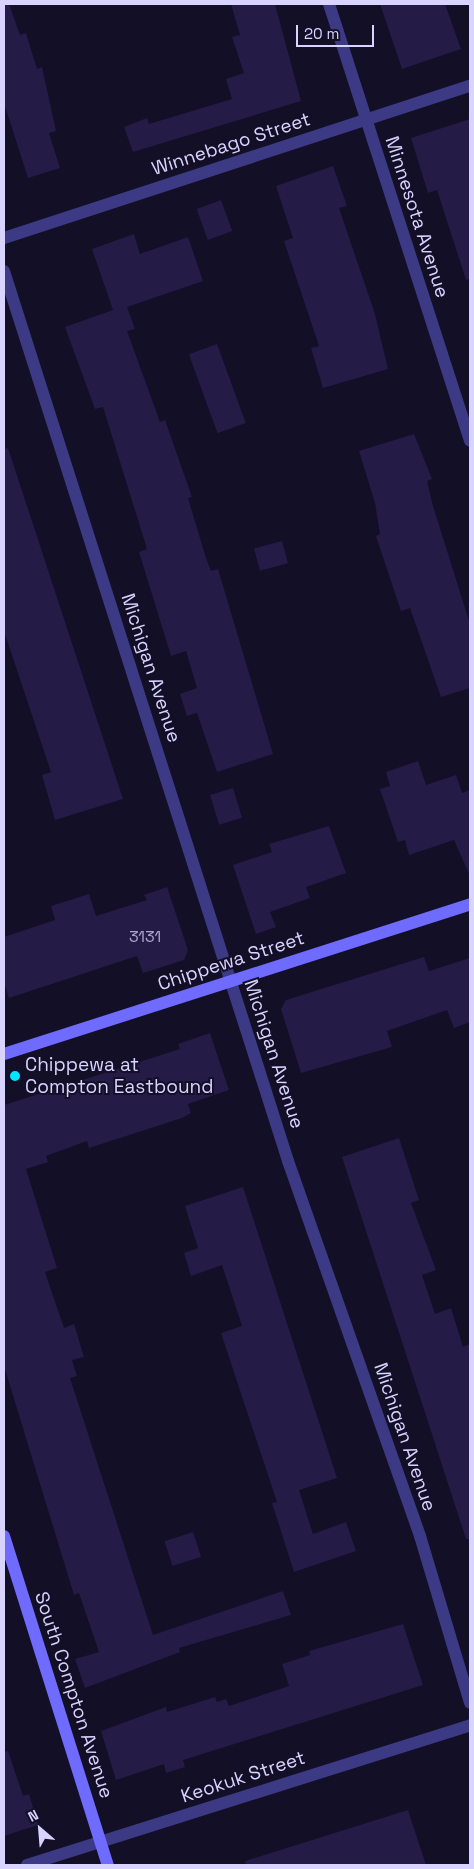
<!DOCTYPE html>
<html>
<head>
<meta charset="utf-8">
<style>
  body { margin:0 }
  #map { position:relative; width:474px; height:1869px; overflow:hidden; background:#130f26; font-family:"Space Grotesk",sans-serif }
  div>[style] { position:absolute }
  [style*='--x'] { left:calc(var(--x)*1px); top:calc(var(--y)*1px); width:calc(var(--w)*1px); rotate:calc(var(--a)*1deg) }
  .building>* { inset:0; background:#241b47; transform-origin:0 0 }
  .street>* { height:12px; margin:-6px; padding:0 6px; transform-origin:6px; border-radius:6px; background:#3d3a85 }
  .secondary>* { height:12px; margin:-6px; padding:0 6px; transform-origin:6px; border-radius:6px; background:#6f6bff }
  .dots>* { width:14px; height:14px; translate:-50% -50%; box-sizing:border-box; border:2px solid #130f26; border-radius:50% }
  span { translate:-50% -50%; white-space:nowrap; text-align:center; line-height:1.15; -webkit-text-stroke:4px #130f26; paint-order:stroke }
  .number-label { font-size:16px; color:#aca6d1 }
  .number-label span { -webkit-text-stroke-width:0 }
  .street-label { font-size:19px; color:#d9d4ff }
  .poi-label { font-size:19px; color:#d9d4ff }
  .left { translate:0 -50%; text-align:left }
  .frame { position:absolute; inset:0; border:5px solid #d9d4ff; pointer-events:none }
  .north { position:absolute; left:15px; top:1804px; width:50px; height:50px; -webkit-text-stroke:4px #130f26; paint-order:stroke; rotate:333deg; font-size:14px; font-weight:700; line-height:20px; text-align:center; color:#d9d4ff }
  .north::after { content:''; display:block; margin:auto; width:18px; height:22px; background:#d9d4ff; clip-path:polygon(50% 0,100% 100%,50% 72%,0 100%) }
  .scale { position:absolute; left:296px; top:25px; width:78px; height:22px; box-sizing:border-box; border:2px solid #d9d4ff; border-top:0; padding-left:6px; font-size:15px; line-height:18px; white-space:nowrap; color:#d9d4ff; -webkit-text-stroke:4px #130f26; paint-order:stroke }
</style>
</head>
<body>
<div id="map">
  <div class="building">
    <i style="clip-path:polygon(4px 4px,9px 4px,20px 35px,26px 33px,37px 69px,42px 67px,56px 131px,49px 133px,60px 168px,28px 178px,4px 103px)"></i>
    <i style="clip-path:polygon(231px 4px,275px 4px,301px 101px,133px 152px,124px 127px,147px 118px,149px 124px,232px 99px,226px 79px,244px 73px,232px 37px,240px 35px)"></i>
    <i style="clip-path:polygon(380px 4px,445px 4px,461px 49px,402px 69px)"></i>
    <i style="clip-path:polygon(470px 119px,470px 279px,466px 280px,437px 190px,428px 193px,411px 138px)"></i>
    <i style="clip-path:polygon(333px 166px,347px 206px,339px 208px,375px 314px,388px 369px,323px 388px,311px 348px,319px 346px,284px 241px,293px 238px,276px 186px)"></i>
    <i style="left:221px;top:200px;width:33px;height:26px;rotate:70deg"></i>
    <i style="clip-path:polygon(134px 234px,140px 254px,188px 237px,203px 281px,127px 307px,135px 329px,127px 331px,160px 422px,165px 420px,192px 497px,188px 498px,206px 558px,211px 571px,218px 569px,273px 754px,217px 772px,197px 713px,187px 716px,180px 694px,197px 688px,186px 651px,171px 656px,139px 552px,147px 549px,103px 407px,95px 409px,65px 327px,113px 310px,92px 249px)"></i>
    <i style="left:217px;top:344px;width:84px;height:30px;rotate:70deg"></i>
    <i style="clip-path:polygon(414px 434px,432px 479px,427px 481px,433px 506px,470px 624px,470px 688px,441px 697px,410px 608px,401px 611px,376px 536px,380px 534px,375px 503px,359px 451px)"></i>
    <i style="clip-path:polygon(8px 448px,123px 799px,55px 820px,42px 775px,51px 772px,4px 631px,4px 449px)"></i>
    <i style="left:282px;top:541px;width:23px;height:29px;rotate:75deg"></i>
    <i style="clip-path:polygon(418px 761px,426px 785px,456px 775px,462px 793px,470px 790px,470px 876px,454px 840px,409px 855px,405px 840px,398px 842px,380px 789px,390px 786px,386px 772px)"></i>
    <i style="left:233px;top:788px;width:31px;height:24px;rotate:73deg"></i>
    <i style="clip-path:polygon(329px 826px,346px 873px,306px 887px,310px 898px,270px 912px,276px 927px,256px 934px,233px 865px,272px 852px,269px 844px)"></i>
    <i style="clip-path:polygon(167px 887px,188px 950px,184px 960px,143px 973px,137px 956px,9px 998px,4px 982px,4px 937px,55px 920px,51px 906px,89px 894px,96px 916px,147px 900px,144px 895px)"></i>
    <i style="clip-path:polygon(424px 957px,429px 971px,470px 958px,470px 1022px,454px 1028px,447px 1010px,387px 1031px,392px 1047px,301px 1073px,281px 1009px,286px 1000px)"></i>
    <i style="clip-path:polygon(210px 1033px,229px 1090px,188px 1104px,191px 1113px,182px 1118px,89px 1148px,87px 1141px,46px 1156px,48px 1162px,26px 1169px,57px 1268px,45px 1272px,64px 1328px,74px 1324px,84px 1357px,72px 1360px,77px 1376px,70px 1378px,153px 1635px,283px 1591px,291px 1615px,179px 1648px,180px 1652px,85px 1688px,75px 1659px,99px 1652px,79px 1593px,74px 1595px,4px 1366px,4px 1105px,180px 1049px,178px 1044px)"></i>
    <i style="clip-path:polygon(399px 1138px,419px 1200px,411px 1203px,436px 1270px,422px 1275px,435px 1314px,451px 1308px,463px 1347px,470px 1344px,470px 1539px,466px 1539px,342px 1157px)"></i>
    <i style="clip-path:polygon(243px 1187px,337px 1478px,299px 1490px,313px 1534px,346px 1522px,356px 1551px,294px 1572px,272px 1503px,277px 1502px,221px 1333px,242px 1326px,222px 1265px,191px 1276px,184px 1253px,198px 1248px,185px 1206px)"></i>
    <i style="left:193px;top:1532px;width:26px;height:30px;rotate:72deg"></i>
    <i style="clip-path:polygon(403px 1624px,423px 1685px,183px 1760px,185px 1767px,166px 1773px,164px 1764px,116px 1780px,101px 1731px,166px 1707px,167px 1712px,215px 1697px,217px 1702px,226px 1699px,229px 1706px,289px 1686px,282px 1664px,310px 1655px,309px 1651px)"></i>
    <i style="clip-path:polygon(8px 1751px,23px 1796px,29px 1794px,38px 1825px,4px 1836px,4px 1752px)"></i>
    <i style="clip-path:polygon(408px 1810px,426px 1865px,246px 1865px,245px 1861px)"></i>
  </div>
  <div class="street">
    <i style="--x:329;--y:4;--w:459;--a:72.1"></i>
    <i style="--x:4;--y:238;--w:490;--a:-18.1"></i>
    <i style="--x:4;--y:271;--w:934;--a:72.3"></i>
    <i style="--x:288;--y:1161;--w:398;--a:70.6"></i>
    <i style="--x:420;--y:1536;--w:174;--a:73.3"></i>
    <i style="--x:27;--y:1865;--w:465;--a:-17.5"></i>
  </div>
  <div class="secondary">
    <i style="--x:4;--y:1054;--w:490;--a:-17.8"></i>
    <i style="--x:4;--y:1536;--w:345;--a:72.5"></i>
  </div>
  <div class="dots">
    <i style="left:15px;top:1076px;background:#00e5ff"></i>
  </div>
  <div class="number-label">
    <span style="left:145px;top:937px">3131</span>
  </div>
  <div class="street-label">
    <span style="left:231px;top:144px;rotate:-18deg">Winnebago Street</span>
    <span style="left:417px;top:217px;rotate:72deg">Minnesota Avenue</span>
    <span style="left:151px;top:668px;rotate:72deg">Michigan Avenue</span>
    <span style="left:231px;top:961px;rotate:-18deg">Chippewa Street</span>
    <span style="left:274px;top:1054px;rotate:72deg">Michigan Avenue</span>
    <span style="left:405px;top:1437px;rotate:71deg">Michigan Avenue</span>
    <span style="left:74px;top:1695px;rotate:72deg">South Compton Avenue</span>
    <span style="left:243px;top:1777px;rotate:-18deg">Keokuk Street</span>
  </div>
  <div class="poi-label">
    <span class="left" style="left:25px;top:1076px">Chippewa at<br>Compton Eastbound</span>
  </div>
  <div class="frame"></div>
  <div class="north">N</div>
  <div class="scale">20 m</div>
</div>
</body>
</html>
